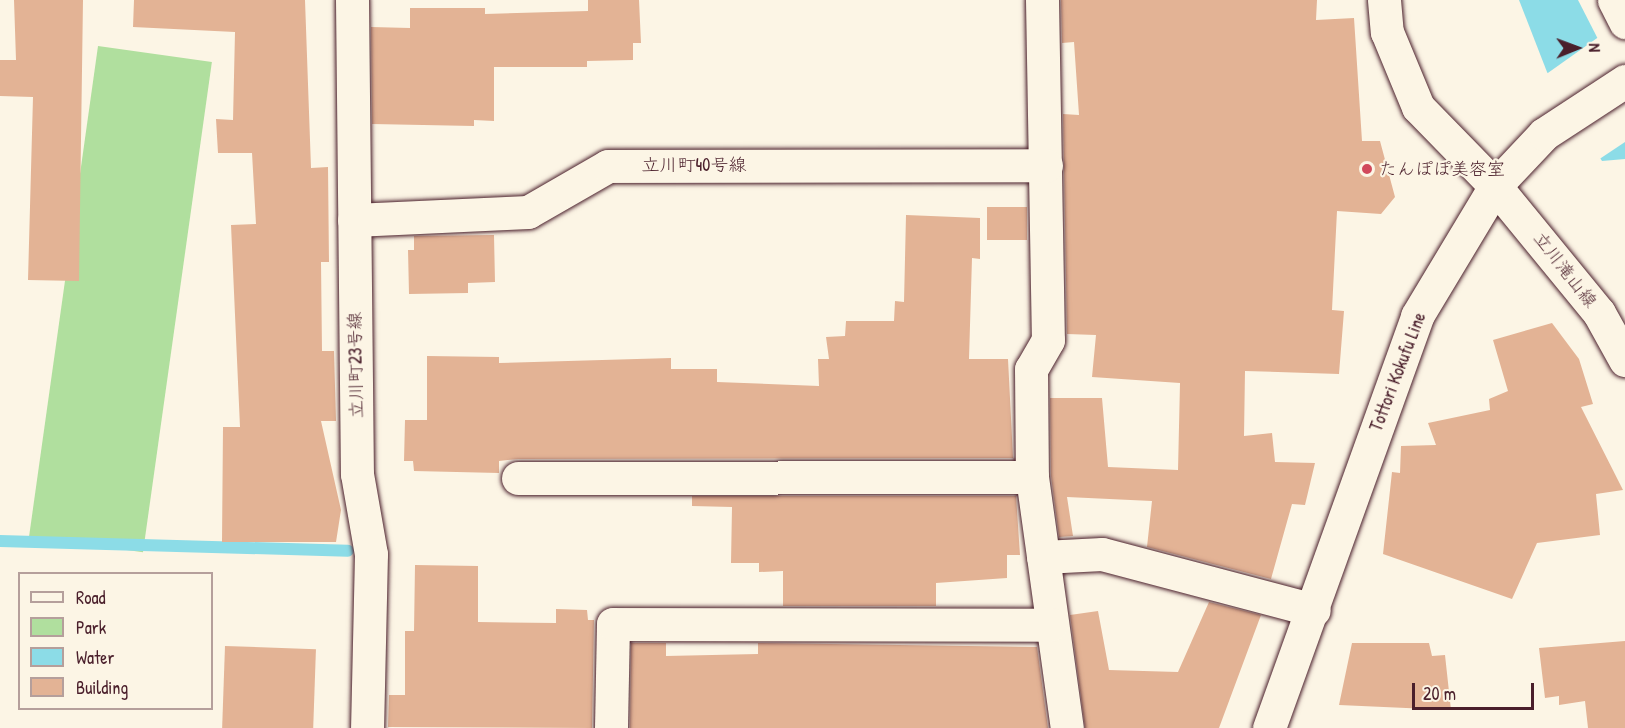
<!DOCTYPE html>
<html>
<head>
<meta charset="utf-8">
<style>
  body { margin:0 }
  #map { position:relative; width:1625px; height:728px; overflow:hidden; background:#fcf5e5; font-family:"Patrick Hand","Klee One",sans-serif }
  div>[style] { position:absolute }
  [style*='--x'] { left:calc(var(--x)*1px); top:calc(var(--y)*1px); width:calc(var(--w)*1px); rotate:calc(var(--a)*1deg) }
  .green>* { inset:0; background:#b0df9e; transform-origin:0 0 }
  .water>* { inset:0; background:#8cdce7 }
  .pier>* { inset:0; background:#fcf5e5 }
  .stream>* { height:12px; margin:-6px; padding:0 6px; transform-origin:6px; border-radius:6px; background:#8cdce7 }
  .building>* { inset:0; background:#e3b395; transform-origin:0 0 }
  .roads { filter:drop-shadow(0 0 2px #4a1f2b) drop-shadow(0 0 2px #4a1f2b) }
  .minor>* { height:33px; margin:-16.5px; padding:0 16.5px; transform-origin:16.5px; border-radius:16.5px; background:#fcf5e5 }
  .tertiary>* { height:33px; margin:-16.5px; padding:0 16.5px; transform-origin:16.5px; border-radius:16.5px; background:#fcf5e5 }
  .secondary>* { height:33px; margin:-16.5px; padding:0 16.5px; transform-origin:16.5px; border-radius:16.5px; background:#fcf5e5 }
  .dots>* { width:16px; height:16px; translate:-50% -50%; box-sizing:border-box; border:3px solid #fcf5e5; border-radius:50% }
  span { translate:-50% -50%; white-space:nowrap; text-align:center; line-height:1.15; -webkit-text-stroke:4.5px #fcf5e5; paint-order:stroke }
  .street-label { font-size:18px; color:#4a1f2b }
  .poi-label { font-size:18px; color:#4a1f2b }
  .left { translate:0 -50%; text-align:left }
  .legend { position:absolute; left:18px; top:572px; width:195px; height:138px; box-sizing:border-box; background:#fcf5e5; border:2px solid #b59f9b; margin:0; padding:8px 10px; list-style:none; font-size:18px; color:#4a1f2b }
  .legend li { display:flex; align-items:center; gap:12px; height:30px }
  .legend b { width:30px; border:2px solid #b59f9b }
  .north { position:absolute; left:1547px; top:18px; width:60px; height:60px; -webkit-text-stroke:4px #fcf5e5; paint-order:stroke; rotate:89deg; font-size:16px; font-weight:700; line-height:24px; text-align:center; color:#4a1f2b }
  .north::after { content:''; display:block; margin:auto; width:21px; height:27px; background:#4a1f2b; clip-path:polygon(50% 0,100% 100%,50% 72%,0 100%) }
  .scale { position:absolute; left:1412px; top:683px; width:122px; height:27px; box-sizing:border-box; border:3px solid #4a1f2b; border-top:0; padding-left:8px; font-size:18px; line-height:21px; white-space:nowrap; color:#4a1f2b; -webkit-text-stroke:4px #fcf5e5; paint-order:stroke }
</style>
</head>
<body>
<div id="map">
  <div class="green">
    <i style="left:98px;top:46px;width:115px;height:495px;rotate:8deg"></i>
  </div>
  <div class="water">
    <i style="clip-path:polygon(1519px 0,1578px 0,1625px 92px,1625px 159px,1602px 161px,1547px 72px)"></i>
  </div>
  <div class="pier">
    <i style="clip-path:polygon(1600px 36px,1625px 85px,1625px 142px,1598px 160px,1545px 75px)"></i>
  </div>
  <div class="stream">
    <i style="--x:0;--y:541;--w:348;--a:1.6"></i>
  </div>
  <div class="building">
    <i style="clip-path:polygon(14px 0,83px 0,79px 281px,28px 280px,33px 97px,0 96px,0 60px,16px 60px)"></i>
    <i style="clip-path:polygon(134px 0,305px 0,311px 168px,328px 167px,329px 262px,321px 262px,322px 351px,334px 351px,336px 421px,321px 421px,341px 510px,336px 542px,222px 542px,223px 427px,240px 427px,231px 225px,256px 224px,252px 153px,218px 153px,216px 119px,233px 120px,235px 32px,133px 27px)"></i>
    <i style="clip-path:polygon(588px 0,639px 0,641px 43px,633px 43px,633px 60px,587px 61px,587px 67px,494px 67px,494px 121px,474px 120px,474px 126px,372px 124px,371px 27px,410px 28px,410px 8px,485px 8px,485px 14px,588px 11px)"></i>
    <i style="clip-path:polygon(1061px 0,1317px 0,1316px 20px,1354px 18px,1362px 141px,1380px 141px,1395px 197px,1381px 214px,1337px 211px,1332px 310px,1344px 311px,1339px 374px,1245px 371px,1244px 436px,1272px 433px,1275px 462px,1315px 463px,1305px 505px,1292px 504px,1271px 579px,1147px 547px,1152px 501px,1067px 497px,1073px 536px,1059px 537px,1051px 476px,1050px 398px,1102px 398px,1108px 467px,1178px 470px,1180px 383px,1092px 377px,1096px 335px,1067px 334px,1063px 114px,1079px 115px,1074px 42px,1062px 43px)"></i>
    <i style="left:1027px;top:207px;width:33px;height:40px;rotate:90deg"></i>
    <i style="clip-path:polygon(906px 215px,980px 218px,980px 259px,972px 258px,969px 359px,1008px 359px,1013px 458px,518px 459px,499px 461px,499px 473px,414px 471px,413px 461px,404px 461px,405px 420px,427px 420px,427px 356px,499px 357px,499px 363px,671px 358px,671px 369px,717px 369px,717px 382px,819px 386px,818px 359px,829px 359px,826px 337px,845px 336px,846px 321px,894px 321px,895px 301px,904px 302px)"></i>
    <i style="clip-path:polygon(494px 235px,495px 282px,468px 283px,468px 293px,409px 294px,408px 250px,414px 250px,414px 236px)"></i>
    <i style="clip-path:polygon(1552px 323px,1579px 359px,1593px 404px,1581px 407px,1623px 490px,1596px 494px,1600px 535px,1537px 543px,1512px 599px,1383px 554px,1392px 472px,1400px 473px,1401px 446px,1436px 445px,1428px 423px,1490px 410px,1489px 399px,1508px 391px,1493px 340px)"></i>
    <i style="clip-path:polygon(692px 496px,1016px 496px,1020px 555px,1007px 555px,1007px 578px,936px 583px,936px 606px,783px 606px,783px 571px,759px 572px,759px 563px,731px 563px,732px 507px,692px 506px)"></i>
    <i style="clip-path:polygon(415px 565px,478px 566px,478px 622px,556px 623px,556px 609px,587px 610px,588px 620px,594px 620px,592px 728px,388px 727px,389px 695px,405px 695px,405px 631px,414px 631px)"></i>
    <i style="clip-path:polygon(1209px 602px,1261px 615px,1219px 728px,1085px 728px,1070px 615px,1098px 611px,1109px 670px,1178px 672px)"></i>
    <i style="clip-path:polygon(1625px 641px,1625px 728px,1588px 728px,1585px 701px,1559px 705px,1559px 696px,1545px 698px,1539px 648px)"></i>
    <i style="clip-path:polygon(631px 643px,666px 643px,666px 656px,758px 654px,758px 643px,1037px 647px,1048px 728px,630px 728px)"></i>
    <i style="clip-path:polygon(1352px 643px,1429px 643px,1432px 656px,1445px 655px,1451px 710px,1339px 705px)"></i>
    <i style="left:225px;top:646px;width:91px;height:82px;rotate:2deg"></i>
  </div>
  <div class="roads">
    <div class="minor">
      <i style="--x:352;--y:0;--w:474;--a:89.4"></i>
      <i style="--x:357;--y:474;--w:81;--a:80.1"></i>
      <i style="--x:371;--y:554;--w:174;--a:91.3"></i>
      <i style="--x:1042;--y:0;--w:340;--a:89"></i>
      <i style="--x:1048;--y:340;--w:34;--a:120"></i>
      <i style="--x:1031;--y:369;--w:108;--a:89.5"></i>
      <i style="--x:1032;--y:477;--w:253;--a:82.1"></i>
      <i style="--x:1384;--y:0;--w:32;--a:85"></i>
      <i style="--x:1387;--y:32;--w:81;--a:67.5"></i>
      <i style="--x:1418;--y:107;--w:110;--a:45.7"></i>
      <i style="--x:1614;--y:0;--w:25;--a:63"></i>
      <i style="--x:354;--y:220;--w:174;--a:-2.6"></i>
      <i style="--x:528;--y:212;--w:92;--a:-29.9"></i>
      <i style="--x:608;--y:166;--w:438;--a:-0.1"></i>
      <i style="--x:518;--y:478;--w:514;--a:-0.11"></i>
      <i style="--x:1043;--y:557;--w:59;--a:-2.9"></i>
      <i style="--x:1102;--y:554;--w:219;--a:14.8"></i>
      <i style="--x:611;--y:728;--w:104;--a:-88.9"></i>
      <i style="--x:613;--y:624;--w:438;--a:0.1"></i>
    </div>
    <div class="tertiary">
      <i style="--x:1495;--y:186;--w:164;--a:50.7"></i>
      <i style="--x:1599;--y:313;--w:54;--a:61"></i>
    </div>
    <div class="secondary">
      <i style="--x:1269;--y:728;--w:438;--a:-70.2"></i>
      <i style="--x:1417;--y:316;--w:152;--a:-59"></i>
      <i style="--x:1495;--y:186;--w:71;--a:-46.7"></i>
      <i style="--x:1544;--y:134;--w:97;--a:-33.2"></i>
    </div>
  </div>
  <div class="dots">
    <i style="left:1367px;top:169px;background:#d1495b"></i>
  </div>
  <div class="street-label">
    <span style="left:694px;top:165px">立川町40号線</span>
    <span style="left:1565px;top:270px;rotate:52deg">立川滝山線</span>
    <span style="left:356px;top:365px;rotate:-91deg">立川町23号線</span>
    <span style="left:1398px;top:372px;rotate:-69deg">Tottori Kokufu Line</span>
  </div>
  <div class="poi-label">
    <span class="left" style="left:1379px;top:169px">たんぽぽ美容室</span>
  </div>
  <ul class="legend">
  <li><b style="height:8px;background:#fcf5e5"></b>Road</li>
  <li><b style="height:16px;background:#b0df9e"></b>Park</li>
  <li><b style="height:16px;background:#8cdce7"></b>Water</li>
  <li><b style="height:16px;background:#e3b395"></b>Building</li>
  </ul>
  <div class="north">N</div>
  <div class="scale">20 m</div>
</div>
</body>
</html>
